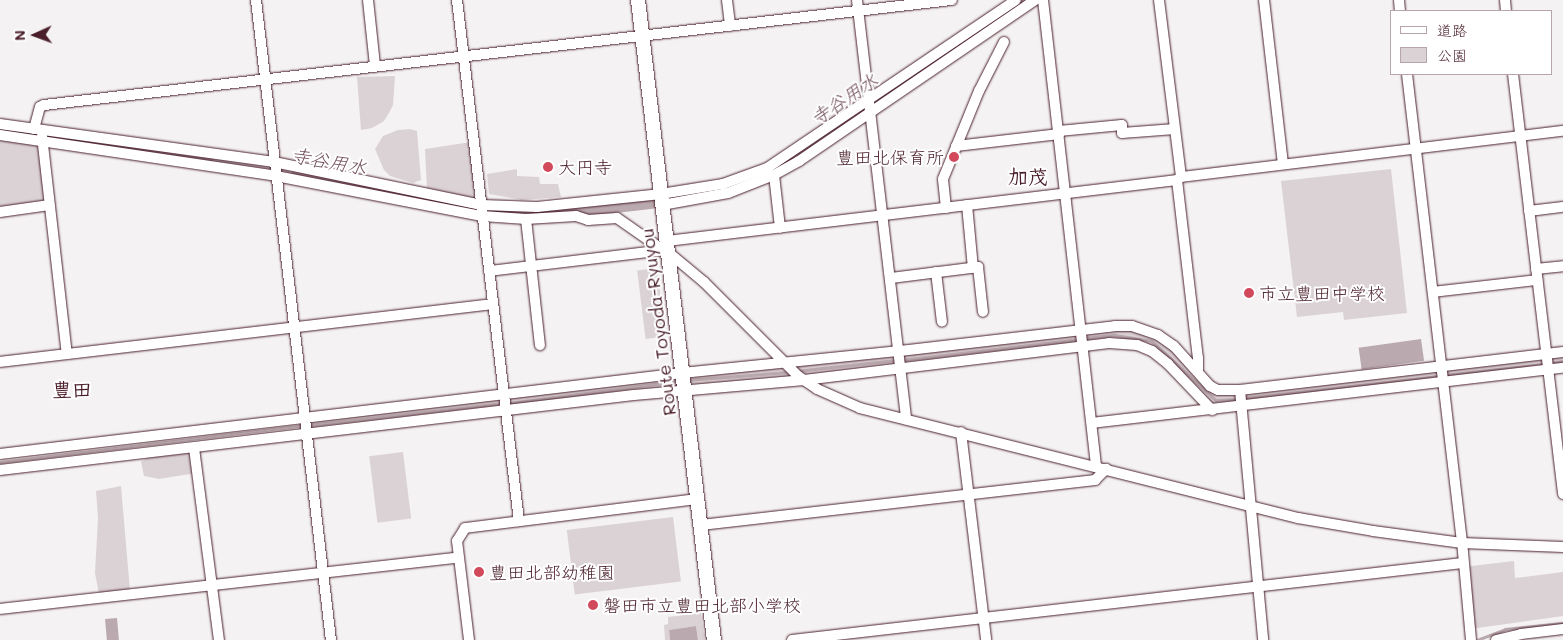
<!DOCTYPE html>
<html>
<head>
<meta charset="utf-8">
<style>
  body { margin:0 }
  #map { position:relative; width:1563px; height:640px; overflow:hidden; background:#f4f2f2; font-family:Mali,"Klee One",sans-serif }
  div>[style] { position:absolute }
  [style*='--x'] { left:calc(var(--x)*1px); top:calc(var(--y)*1px); width:calc(var(--w)*1px); rotate:calc(var(--a)*1deg) }
  .green>* { inset:0; background:#dbd2d5; transform-origin:0 0 }
  .water>* { inset:0; background:#baa9ae; transform-origin:0 0 }
  .stream>* { height:2.5px; margin:-1.25px; padding:0 1.25px; transform-origin:1.25px; border-radius:1.25px; background:#baa9ae }
  .river>* { height:15px; margin:-7.5px; padding:0 7.5px; transform-origin:7.5px; border-radius:7.5px; background:#baa9ae }
  .roads { filter:drop-shadow(0 0 1px #4a1f2b) drop-shadow(0 0 1px #4a1f2b) }
  .minor>* { height:10px; margin:-5px; padding:0 5px; transform-origin:5px; border-radius:5px; background:#fff }
  .major>* { height:14px; margin:-7px; padding:0 7px; transform-origin:7px; border-radius:7px; background:#fff }
  .dots>* { width:14px; height:14px; translate:-50% -50%; box-sizing:border-box; border:2px solid #fff; border-radius:50% }
  span { translate:-50% -50%; white-space:nowrap; text-align:center; line-height:1.15; -webkit-text-stroke:4px #fff; paint-order:stroke }
  .poi-label { font-size:18px; color:#4a1f2b }
  .right { translate:-100% -50%; text-align:right }
  .left { translate:0 -50%; text-align:left }
  .street-label { font-size:18px; color:#4a1f2b }
  .water-label { font-size:19px; color:#714f59; font-style:italic }
  .quarter-label { font-size:20px; color:#4a1f2b; font-weight:700 }
  .legend { position:absolute; left:1390px; top:10px; width:162px; height:65px; box-sizing:border-box; background:#fff; border:1px solid #b7a5aa; margin:0; padding:6px 9px; list-style:none; font-size:15px; color:#4a1f2b }
  .legend li { display:flex; align-items:center; gap:10px; height:25px }
  .legend b { width:25px; border:1px solid #b7a5aa }
  .north { position:absolute; left:10px; top:10px; width:50px; height:50px; -webkit-text-stroke:4px #fff; paint-order:stroke; rotate:268deg; font-size:14px; font-weight:700; line-height:20px; text-align:center; color:#4a1f2b }
  .north::after { content:''; display:block; margin:auto; width:18px; height:22px; background:#4a1f2b; clip-path:polygon(50% 0,100% 100%,50% 72%,0 100%) }
</style>
</head>
<body>
<div id="map">
  <div class="green">
    <i style="clip-path:polygon(1015px 0,1035px 0,784px 169px,737px 190px,662px 205px,576px 213px,495px 215px,38px 140px,50px 205px,0 212px,0 124px,274px 162px,482px 205px,604px 200px,739px 178px,785px 157px)"></i>
    <i style="clip-path:polygon(395px 76px,393px 105px,389px 113px,384px 121px,372px 128px,361px 130px,357px 77px)"></i>
    <i style="clip-path:polygon(410px 129px,417px 131px,421px 180px,413px 183px,390px 176px,384px 170px,375px 149px,383px 136px,398px 130px)"></i>
    <i style="clip-path:polygon(471px 142px,478px 201px,427px 190px,425px 149px)"></i>
    <i style="clip-path:polygon(517px 169px,517px 176px,539px 177px,540px 184px,558px 184px,561px 197px,522px 200px,489px 194px,487px 174px)"></i>
    <i style="clip-path:polygon(1391px 169px,1407px 313px,1344px 320px,1343px 312px,1297px 317px,1281px 181px)"></i>
    <i style="left:657px;top:268px;width:69px;height:20px;rotate:83deg"></i>
    <i style="clip-path:polygon(1132px 326px,1167px 342px,1218px 390px,1563px 352px,1563px 366px,1212px 410px,1187px 383px,1137px 345px,1109px 343px,307px 433px,305px 418px)"></i>
    <i style="clip-path:polygon(189px 449px,196px 473px,159px 479px,144px 476px,141px 462px,154px 453px)"></i>
    <i style="left:403px;top:452px;width:67px;height:34px;rotate:83deg"></i>
    <i style="clip-path:polygon(121px 486px,130px 591px,99px 594px,95px 573px,98px 518px,96px 491px)"></i>
    <i style="left:673px;top:517px;width:65px;height:107px;rotate:83deg"></i>
    <i style="clip-path:polygon(1514px 561px,1515px 578px,1563px 572px,1563px 616px,1470px 629px,1463px 567px)"></i>
    <i style="clip-path:polygon(701px 613px,705px 640px,698px 640px,696px 626px,669px 630px,670px 640px,665px 640px,664px 625px,668px 624px,668px 617px)"></i>
  </div>
  <div class="water">
    <i style="left:1421px;top:339px;width:22px;height:63px;rotate:82deg"></i>
    <i style="left:117px;top:618px;width:22px;height:12px;rotate:85deg"></i>
    <i style="clip-path:polygon(696px 626px,698px 640px,670px 640px,669px 630px)"></i>
  </div>
  <div class="stream">
    <i style="--x:1084;--y:338;--w:31;--a:-6"></i>
    <i style="--x:1115;--y:335;--w:37;--a:9"></i>
    <i style="--x:1152;--y:341;--w:87;--a:42.7"></i>
    <i style="--x:1216;--y:400;--w:21;--a:-3"></i>
    <i style="--x:901;--y:360;--w:179;--a:-6.7"></i>
    <i style="--x:1551;--y:363;--w:12;--a:-9"></i>
    <i style="--x:796;--y:371;--w:100;--a:-6.3"></i>
    <i style="--x:1444;--y:375;--w:102;--a:-6.2"></i>
    <i style="--x:687;--y:380;--w:101;--a:-4.5"></i>
    <i style="--x:1243;--y:398;--w:197;--a:-6.4"></i>
    <i style="--x:508;--y:403;--w:172;--a:-7.3"></i>
    <i style="--x:309;--y:425;--w:195;--a:-6.5"></i>
    <i style="--x:0;--y:462;--w:306;--a:-6.9"></i>
    <i style="--x:1477;--y:640;--w:30;--a:-21"></i>
    <i style="--x:1505;--y:629;--w:58;--a:-5.9"></i>
  </div>
  <div class="river">
    <i style="--x:0;--y:130;--w:208;--a:8.6"></i>
    <i style="--x:770;--y:172;--w:25;--a:-32"></i>
    <i style="--x:791;--y:159;--w:284;--a:-34.1"></i>
    <i style="--x:298;--y:175;--w:207;--a:10.6"></i>
    <i style="--x:501;--y:213;--w:53;--a:-1.1"></i>
    <i style="--x:554;--y:212;--w:98;--a:-6.5"></i>
  </div>
  <div class="roads">
    <div class="minor">
      <i style="--x:256;--y:0;--w:644;--a:83.32"></i>
      <i style="--x:368;--y:0;--w:66;--a:83.9"></i>
      <i style="--x:457;--y:0;--w:525;--a:83.21"></i>
      <i style="--x:727;--y:0;--w:26;--a:83"></i>
      <i style="--x:857;--y:0;--w:422;--a:83.3"></i>
      <i style="--x:1043;--y:0;--w:469;--a:83.5"></i>
      <i style="--x:1159;--y:0;--w:178;--a:82.9"></i>
      <i style="--x:1264;--y:0;--w:165;--a:83.4"></i>
      <i style="--x:1399;--y:0;--w:11;--a:85"></i>
      <i style="--x:1505;--y:0;--w:11;--a:85"></i>
      <i style="--x:1407;--y:74;--w:470;--a:83.3"></i>
      <i style="--x:1462;--y:541;--w:99;--a:84.8"></i>
      <i style="--x:1513;--y:74;--w:423;--a:83.2"></i>
      <i style="--x:0;--y:124;--w:277;--a:7.9"></i>
      <i style="--x:274;--y:162;--w:212;--a:11.7"></i>
      <i style="--x:482;--y:205;--w:55;--a:2.1"></i>
      <i style="--x:537;--y:207;--w:125;--a:-6"></i>
      <i style="--x:661;--y:194;--w:63;--a:-9.2"></i>
      <i style="--x:723;--y:184;--w:47;--a:-20"></i>
      <i style="--x:767;--y:168;--w:300;--a:-34"></i>
      <i style="--x:34;--y:129;--w:23;--a:-75"></i>
      <i style="--x:40;--y:107;--w:4;--a:-27"></i>
      <i style="--x:44;--y:105;--w:914;--a:-6.6"></i>
      <i style="--x:1059;--y:131;--w:63;--a:-5.4"></i>
      <i style="--x:1122;--y:125;--w:8;--a:90"></i>
      <i style="--x:1122;--y:133;--w:53;--a:-4.3"></i>
      <i style="--x:0;--y:135;--w:279;--a:8.4"></i>
      <i style="--x:276;--y:176;--w:210;--a:11"></i>
      <i style="--x:482;--y:216;--w:44;--a:3.9"></i>
      <i style="--x:526;--y:219;--w:50;--a:-3.4"></i>
      <i style="--x:576;--y:216;--w:13;--a:18"></i>
      <i style="--x:588;--y:220;--w:29;--a:-4"></i>
      <i style="--x:617;--y:218;--w:56;--a:34.8"></i>
      <i style="--x:42;--y:136;--w:219;--a:83.5"></i>
      <i style="--x:956;--y:146;--w:104;--a:-6.6"></i>
      <i style="--x:774;--y:175;--w:53;--a:83.5"></i>
      <i style="--x:1177;--y:180;--w:179;--a:83.3"></i>
      <i style="--x:1198;--y:358;--w:13;--a:90"></i>
      <i style="--x:662;--y:205;--w:67;--a:-10.3"></i>
      <i style="--x:728;--y:193;--w:49;--a:-21.4"></i>
      <i style="--x:774;--y:175;--w:29;--a:-29"></i>
      <i style="--x:799;--y:161;--w:286;--a:-34.3"></i>
      <i style="--x:967;--y:205;--w:63;--a:84.6"></i>
      <i style="--x:946;--y:208;--w:29;--a:-96"></i>
      <i style="--x:943;--y:179;--w:95;--a:-67.8"></i>
      <i style="--x:979;--y:91;--w:55;--a:-63"></i>
      <i style="--x:1529;--y:211;--w:34;--a:-7"></i>
      <i style="--x:0;--y:212;--w:50;--a:-8"></i>
      <i style="--x:526;--y:219;--w:127;--a:83.7"></i>
      <i style="--x:667;--y:241;--w:514;--a:-6.82"></i>
      <i style="--x:1177;--y:180;--w:5;--a:-37"></i>
      <i style="--x:1181;--y:177;--w:385;--a:-6.9"></i>
      <i style="--x:668;--y:252;--w:47;--a:39.8"></i>
      <i style="--x:704;--y:282;--w:133;--a:45"></i>
      <i style="--x:798;--y:376;--w:23;--a:34"></i>
      <i style="--x:817;--y:389;--w:47;--a:23.8"></i>
      <i style="--x:860;--y:408;--w:452;--a:14.1"></i>
      <i style="--x:1298;--y:518;--w:76;--a:9.8"></i>
      <i style="--x:1373;--y:531;--w:90;--a:7.7"></i>
      <i style="--x:1462;--y:543;--w:101;--a:2.3"></i>
      <i style="--x:1536;--y:269;--w:27;--a:-6"></i>
      <i style="--x:489;--y:271;--w:176;--a:-6.8"></i>
      <i style="--x:936;--y:272;--w:50;--a:83.2"></i>
      <i style="--x:891;--y:278;--w:88;--a:-7.2"></i>
      <i style="--x:978;--y:267;--w:45;--a:83.7"></i>
      <i style="--x:1433;--y:292;--w:105;--a:-6.6"></i>
      <i style="--x:0;--y:362;--w:496;--a:-6.7"></i>
      <i style="--x:1240;--y:390;--w:251;--a:84.7"></i>
      <i style="--x:1092;--y:423;--w:474;--a:-6.7"></i>
      <i style="--x:961;--y:432;--w:209;--a:83.1"></i>
      <i style="--x:194;--y:448;--w:194;--a:82.6"></i>
      <i style="--x:0;--y:454;--w:687;--a:-6.77"></i>
      <i style="--x:682;--y:373;--w:219;--a:-5.8"></i>
      <i style="--x:900;--y:351;--w:216;--a:-6.6"></i>
      <i style="--x:1115;--y:326;--w:17;--a:0"></i>
      <i style="--x:1132;--y:326;--w:28;--a:19"></i>
      <i style="--x:1158;--y:335;--w:19;--a:35"></i>
      <i style="--x:1174;--y:346;--w:54;--a:48"></i>
      <i style="--x:1210;--y:386;--w:9;--a:27"></i>
      <i style="--x:1218;--y:390;--w:22;--a:0"></i>
      <i style="--x:1240;--y:390;--w:325;--a:-6.7"></i>
      <i style="--x:0;--y:470;--w:638;--a:-6.75"></i>
      <i style="--x:634;--y:395;--w:171;--a:-5"></i>
      <i style="--x:804;--y:380;--w:307;--a:-6.9"></i>
      <i style="--x:1109;--y:343;--w:28;--a:4"></i>
      <i style="--x:1137;--y:345;--w:16;--a:22"></i>
      <i style="--x:1152;--y:351;--w:21;--a:39"></i>
      <i style="--x:1168;--y:364;--w:64;--a:46.3"></i>
      <i style="--x:701;--y:525;--w:397;--a:-6.5"></i>
      <i style="--x:1095;--y:480;--w:16;--a:-45"></i>
      <i style="--x:0;--y:609;--w:461;--a:-6.4"></i>
      <i style="--x:469;--y:640;--w:100;--a:-96.9"></i>
      <i style="--x:457;--y:541;--w:15;--a:-58"></i>
      <i style="--x:465;--y:528;--w:235;--a:-7.1"></i>
      <i style="--x:792;--y:640;--w:675;--a:-6.55"></i>
      <i style="--x:1496;--y:640;--w:26;--a:-13"></i>
      <i style="--x:1521;--y:634;--w:42;--a:-6.8"></i>
    </div>
    <div class="major">
      <i style="--x:638;--y:0;--w:644;--a:83.23"></i>
    </div>
  </div>
  <div class="dots">
    <i style="left:954px;top:157px;background:#d1495b"></i>
    <i style="left:548px;top:167px;background:#d1495b"></i>
    <i style="left:1249px;top:293px;background:#d1495b"></i>
    <i style="left:479px;top:572px;background:#d1495b"></i>
    <i style="left:593px;top:605px;background:#d1495b"></i>
  </div>
  <div class="poi-label">
    <span class="right" style="left:944px;top:157px">豊田北保育所</span>
    <span class="left" style="left:558px;top:167px">大円寺</span>
    <span class="left" style="left:1259px;top:293px">市立豊田中学校</span>
    <span class="left" style="left:489px;top:572px">豊田北部幼稚園</span>
    <span class="left" style="left:603px;top:605px">磐田市立豊田北部小学校</span>
  </div>
  <div class="street-label">
    <span style="left:658px;top:322px;rotate:-97deg">Route Toyoda-Ryuyou</span>
  </div>
  <div class="water-label">
    <span style="left:844px;top:99px;rotate:-34deg">寺谷用水</span>
    <span style="left:329px;top:161px;rotate:10deg">寺谷用水</span>
  </div>
  <div class="quarter-label">
    <span style="left:1028px;top:176px">加茂</span>
    <span style="left:72px;top:389px">豊田</span>
  </div>
  <ul class="legend">
  <li><b style="height:6px;background:#fff"></b>道路</li>
  <li><b style="height:14px;background:#dbd2d5"></b>公園</li>
  </ul>
  <div class="north">N</div>
</div>
</body>
</html>
